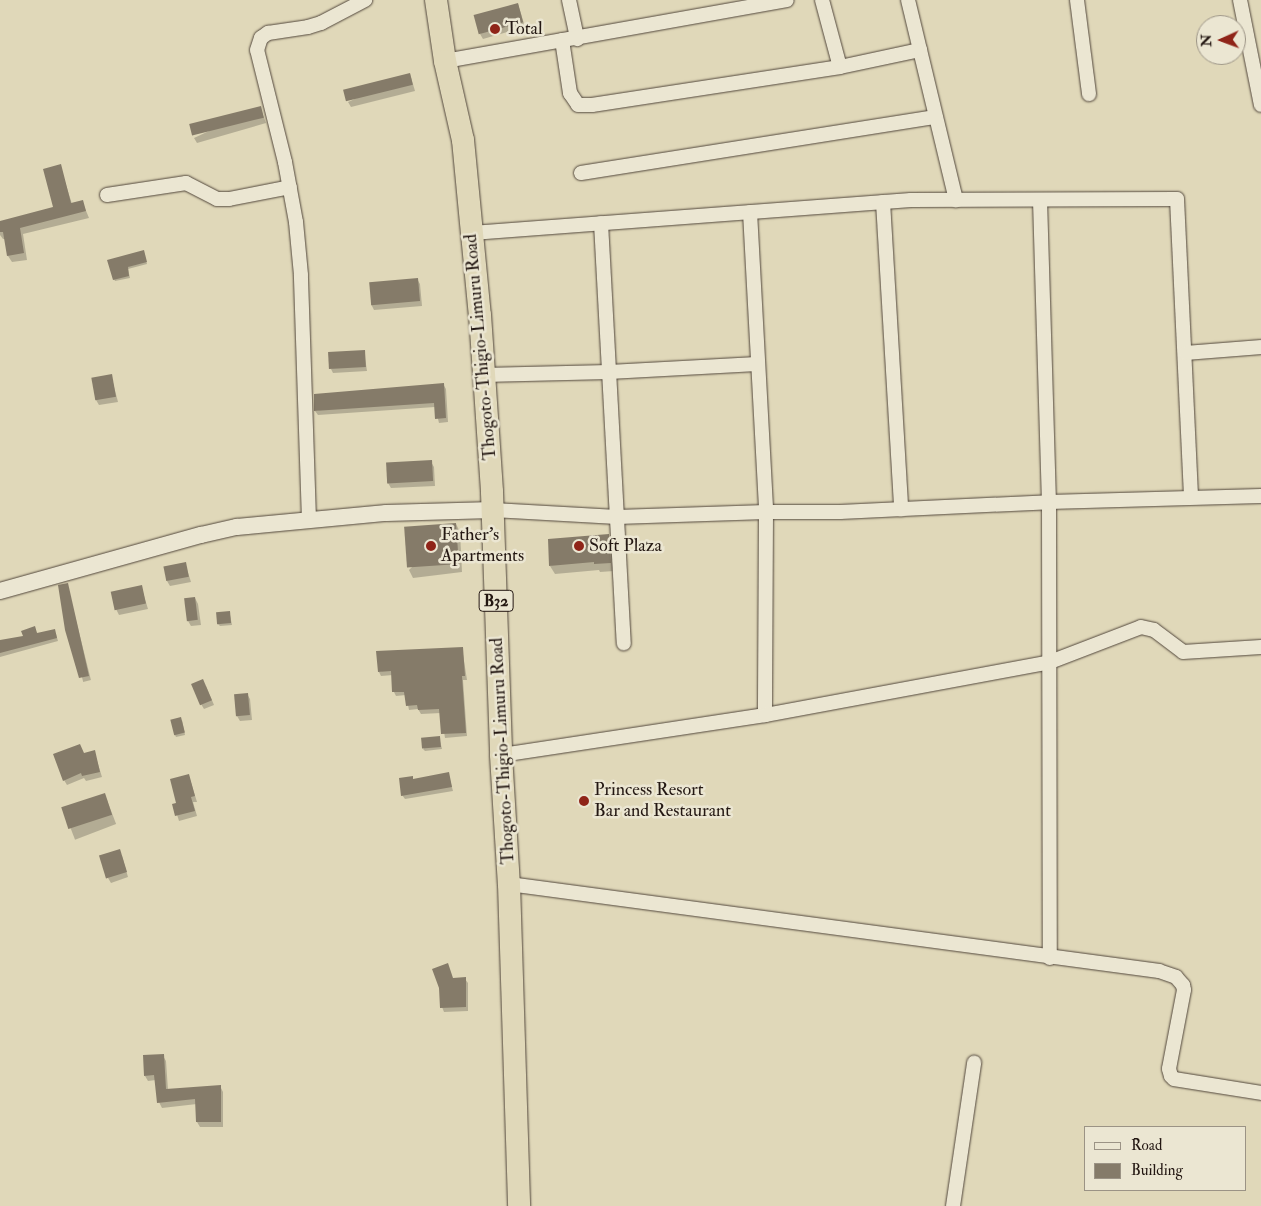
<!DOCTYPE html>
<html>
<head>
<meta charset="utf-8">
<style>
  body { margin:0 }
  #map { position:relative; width:1261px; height:1206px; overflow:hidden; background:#e0d8b9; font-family:"IM FELL Double Pica",serif }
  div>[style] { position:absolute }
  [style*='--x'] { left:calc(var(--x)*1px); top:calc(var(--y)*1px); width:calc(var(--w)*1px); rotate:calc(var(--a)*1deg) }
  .shadow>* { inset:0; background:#0003; transform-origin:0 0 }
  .building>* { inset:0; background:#857b69; transform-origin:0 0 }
  .roads { filter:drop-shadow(0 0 1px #52473c) drop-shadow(0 0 1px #52473c) }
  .minor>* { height:14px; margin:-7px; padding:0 7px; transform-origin:7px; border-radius:7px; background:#ebe6d2 }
  .tertiary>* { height:16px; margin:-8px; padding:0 8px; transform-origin:8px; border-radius:8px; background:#ebe6d2 }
  .trunk>* { height:22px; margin:-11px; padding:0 11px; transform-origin:11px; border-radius:11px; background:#e0d8b9 }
  .dots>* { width:14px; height:14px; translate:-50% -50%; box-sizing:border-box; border:2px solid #ebe6d2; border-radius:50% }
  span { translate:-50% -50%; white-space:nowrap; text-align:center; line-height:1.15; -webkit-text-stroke:5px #ebe6d2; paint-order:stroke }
  .shield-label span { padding:1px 4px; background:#ebe6d2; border:1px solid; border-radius:4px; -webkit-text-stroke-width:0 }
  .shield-label { font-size:16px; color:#231712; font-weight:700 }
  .poi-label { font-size:18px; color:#231712 }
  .left { translate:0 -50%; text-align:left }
  .street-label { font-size:18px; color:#231712 }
  .legend { position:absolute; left:1084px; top:1126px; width:162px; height:65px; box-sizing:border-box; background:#ebe6d2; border:1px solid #9b9385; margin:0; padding:6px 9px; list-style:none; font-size:15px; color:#231712 }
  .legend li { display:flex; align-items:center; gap:10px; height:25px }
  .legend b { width:25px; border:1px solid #9b9385 }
  .north { position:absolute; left:1196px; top:15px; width:50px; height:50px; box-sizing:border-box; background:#ebe6d2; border:1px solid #9b9385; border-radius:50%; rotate:268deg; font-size:14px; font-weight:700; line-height:20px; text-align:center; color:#231712 }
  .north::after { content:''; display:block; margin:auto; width:18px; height:22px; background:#8f2418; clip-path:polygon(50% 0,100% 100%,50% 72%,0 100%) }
</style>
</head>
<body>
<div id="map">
  <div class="shadow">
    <i style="clip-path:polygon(518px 4px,525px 27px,483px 39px,480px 34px)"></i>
    <i style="clip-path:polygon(410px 74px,415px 91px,351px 107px,348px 102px)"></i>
    <i style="clip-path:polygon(260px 107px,266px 123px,197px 143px,194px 138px)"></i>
    <i style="clip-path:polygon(60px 166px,72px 204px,82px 201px,89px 218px,23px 234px,27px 260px,12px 262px,8px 256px,5px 239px,3px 239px,0 235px,0 222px,54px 208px)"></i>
    <i style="clip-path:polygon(144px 253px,147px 264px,128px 269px,130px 278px,115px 281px,114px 279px)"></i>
    <i style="clip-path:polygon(417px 279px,420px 284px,422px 306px,374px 310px,371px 304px)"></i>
    <i style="clip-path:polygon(364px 351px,367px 371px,333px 373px,331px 369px)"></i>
    <i style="clip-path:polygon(111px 375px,118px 402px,99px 405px,96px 400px)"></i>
    <i style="clip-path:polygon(443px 384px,446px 389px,448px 422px,439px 423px,435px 407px,318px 415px,315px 411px)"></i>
    <i style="clip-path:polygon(431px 462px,434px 467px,435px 486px,391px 488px,388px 483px)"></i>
    <i style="clip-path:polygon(456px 524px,460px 532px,462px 572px,413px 578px,409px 570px)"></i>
    <i style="clip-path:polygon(608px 536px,613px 544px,614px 571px,600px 572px,599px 570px,555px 574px,550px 566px)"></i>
    <i style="clip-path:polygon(185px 563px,191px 582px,170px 586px,167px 581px)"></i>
    <i style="left:67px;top:584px;width:99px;height:8px;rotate:76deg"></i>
    <i style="clip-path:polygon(141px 586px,148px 609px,119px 615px,116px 609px)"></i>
    <i style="clip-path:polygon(195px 598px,198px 604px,201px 625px,191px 626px,188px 621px)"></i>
    <i style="clip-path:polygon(230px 615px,232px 625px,220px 626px,218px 624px)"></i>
    <i style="clip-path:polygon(35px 628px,37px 634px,56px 634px,58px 641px,0 657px,0 642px,24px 637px)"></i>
    <i style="clip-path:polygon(462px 648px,467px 680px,463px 680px,467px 736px,445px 738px,441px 713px,421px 714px,418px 709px,409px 710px,406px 695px,396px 696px,394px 692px,393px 675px,381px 676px,379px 672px)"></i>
    <i style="clip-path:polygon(206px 686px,214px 705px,204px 709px,201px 704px)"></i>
    <i style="clip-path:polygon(247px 694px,250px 699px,252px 720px,240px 721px,237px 716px,235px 695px)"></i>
    <i style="clip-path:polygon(182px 720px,185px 735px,176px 737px,175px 735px)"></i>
    <i style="clip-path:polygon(439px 737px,442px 749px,425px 751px,423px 749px)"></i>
    <i style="clip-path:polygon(94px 751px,102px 777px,86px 781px,84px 778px,67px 785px,64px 780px,84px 754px)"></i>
    <i style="clip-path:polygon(448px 773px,453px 791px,405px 799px,402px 795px)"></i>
    <i style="clip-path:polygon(189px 776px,197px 802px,193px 802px,197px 816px,179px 821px,174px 805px,178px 804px)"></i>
    <i style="left:105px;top:795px;width:31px;height:44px;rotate:69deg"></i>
    <i style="clip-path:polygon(122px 856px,128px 877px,111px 883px,108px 878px)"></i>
    <i style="clip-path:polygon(453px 979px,465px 979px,468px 983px,468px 1011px,444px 1012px,442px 1007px)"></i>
    <i style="clip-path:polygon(163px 1056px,166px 1061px,168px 1090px,220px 1086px,223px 1092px,223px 1127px,200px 1127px,197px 1122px,197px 1104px,162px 1108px,159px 1102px,156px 1080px,148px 1081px,145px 1076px)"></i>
  </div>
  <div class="building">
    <i style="left:518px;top:3px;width:20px;height:46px;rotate:75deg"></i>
    <i style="left:410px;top:73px;width:12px;height:69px;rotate:76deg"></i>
    <i style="left:261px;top:106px;width:12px;height:74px;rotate:76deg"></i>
    <i style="clip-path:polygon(61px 164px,71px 203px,83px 200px,86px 211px,20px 228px,24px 253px,7px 256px,3px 232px,0 232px,0 221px,53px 207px,43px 169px)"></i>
    <i style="clip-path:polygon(144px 250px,147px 262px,128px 267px,129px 276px,113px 280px,107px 260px)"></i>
    <i style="left:418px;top:278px;width:23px;height:49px;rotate:85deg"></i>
    <i style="left:365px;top:350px;width:17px;height:37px;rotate:87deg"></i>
    <i style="left:112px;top:374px;width:23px;height:21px;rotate:80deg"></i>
    <i style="clip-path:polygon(444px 383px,446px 418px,435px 419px,434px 403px,314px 411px,314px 394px)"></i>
    <i style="left:432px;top:460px;width:21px;height:46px;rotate:87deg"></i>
    <i style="left:456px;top:523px;width:41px;height:52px;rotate:86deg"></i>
    <i style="clip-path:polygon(609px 534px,611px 563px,594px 564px,594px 562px,549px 566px,548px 539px)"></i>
    <i style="left:186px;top:562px;width:15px;height:23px;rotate:79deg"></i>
    <i style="clip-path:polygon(68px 583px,89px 676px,79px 678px,65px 630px,58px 585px)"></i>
    <i style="left:142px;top:585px;width:19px;height:32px;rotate:78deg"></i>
    <i style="left:195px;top:597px;width:23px;height:11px;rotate:83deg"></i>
    <i style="left:230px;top:611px;width:12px;height:14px;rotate:85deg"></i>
    <i style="clip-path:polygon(35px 626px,37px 633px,55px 629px,57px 638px,0 653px,0 640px,23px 636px,21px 631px)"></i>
    <i style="clip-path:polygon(463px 647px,465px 676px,462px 676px,466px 733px,441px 734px,439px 709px,418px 710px,417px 705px,406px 706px,404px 692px,392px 692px,391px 671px,378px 672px,376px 651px)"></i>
    <i style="left:203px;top:679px;width:23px;height:13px;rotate:67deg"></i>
    <i style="left:248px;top:693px;width:22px;height:14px;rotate:85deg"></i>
    <i style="left:181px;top:717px;width:16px;height:11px;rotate:76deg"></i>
    <i style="left:440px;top:736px;width:11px;height:19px;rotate:85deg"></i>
    <i style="clip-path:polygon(80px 744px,84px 753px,95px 750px,100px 772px,82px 776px,81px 773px,63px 781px,53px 754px)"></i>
    <i style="clip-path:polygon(449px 772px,452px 787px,401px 796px,399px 778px,413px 776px,413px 779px)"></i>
    <i style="clip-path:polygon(189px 774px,195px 796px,191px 797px,195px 811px,175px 816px,172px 804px,176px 803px,170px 779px)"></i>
    <i style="left:105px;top:793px;width:23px;height:46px;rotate:72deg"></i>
    <i style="left:120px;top:849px;width:24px;height:22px;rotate:73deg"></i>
    <i style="clip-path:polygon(448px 963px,453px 978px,466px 977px,466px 1007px,440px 1008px,439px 988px,432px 969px)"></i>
    <i style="clip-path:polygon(164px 1054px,166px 1089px,221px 1085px,221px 1122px,196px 1122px,195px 1099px,157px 1103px,154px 1075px,144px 1076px,143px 1055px)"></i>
  </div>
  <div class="roads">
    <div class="minor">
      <i style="--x:569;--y:0;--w:40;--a:78"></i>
      <i style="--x:822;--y:0;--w:69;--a:75"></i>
      <i style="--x:908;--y:0;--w:206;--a:76.5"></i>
      <i style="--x:1077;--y:0;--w:95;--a:82.7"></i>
      <i style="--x:1240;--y:0;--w:107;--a:78.7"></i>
      <i style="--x:562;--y:40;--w:54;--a:81.4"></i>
      <i style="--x:570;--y:93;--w:14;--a:56"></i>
      <i style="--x:578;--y:105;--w:14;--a:0"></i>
      <i style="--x:592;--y:105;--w:251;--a:-8.7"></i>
      <i style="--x:840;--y:67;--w:82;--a:-12"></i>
      <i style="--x:445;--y:61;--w:347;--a:-10.1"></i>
      <i style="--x:581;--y:173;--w:359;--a:-9"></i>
      <i style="--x:107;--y:195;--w:80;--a:-8.6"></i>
      <i style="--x:186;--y:183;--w:35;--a:27"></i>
      <i style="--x:217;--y:199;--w:12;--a:0"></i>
      <i style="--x:229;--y:199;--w:62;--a:-11.1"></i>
      <i style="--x:1040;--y:200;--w:302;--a:88.3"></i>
      <i style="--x:1049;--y:502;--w:456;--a:89.9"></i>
      <i style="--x:883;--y:202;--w:308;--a:86.6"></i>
      <i style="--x:750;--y:212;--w:300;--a:86.9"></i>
      <i style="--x:766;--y:512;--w:203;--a:90.3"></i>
      <i style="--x:601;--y:223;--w:421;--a:86.9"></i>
      <i style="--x:472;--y:233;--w:440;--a:-4.3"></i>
      <i style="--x:911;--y:200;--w:266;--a:-0.2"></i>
      <i style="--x:1177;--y:199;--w:298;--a:87.3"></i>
      <i style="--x:1186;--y:353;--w:75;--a:-4.6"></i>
      <i style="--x:483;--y:375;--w:126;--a:-1.4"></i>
      <i style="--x:609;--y:372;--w:148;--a:-3.1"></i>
      <i style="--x:493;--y:510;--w:124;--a:3.2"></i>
      <i style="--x:617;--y:517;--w:149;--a:-1.9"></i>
      <i style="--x:766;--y:512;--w:74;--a:0"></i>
      <i style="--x:840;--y:512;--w:209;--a:-2.7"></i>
      <i style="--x:1049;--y:502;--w:212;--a:-1.6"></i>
      <i style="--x:309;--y:520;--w:245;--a:-91.9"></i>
      <i style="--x:301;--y:275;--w:53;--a:-95.4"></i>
      <i style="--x:296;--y:222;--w:61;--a:-100.4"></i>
      <i style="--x:285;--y:162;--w:115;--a:-104"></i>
      <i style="--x:257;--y:50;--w:13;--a:-72"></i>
      <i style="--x:261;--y:38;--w:9;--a:-36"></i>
      <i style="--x:268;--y:33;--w:40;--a:-8.5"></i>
      <i style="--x:308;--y:27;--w:14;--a:-17"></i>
      <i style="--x:321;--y:23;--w:50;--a:-27.6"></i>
      <i style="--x:501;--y:755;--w:267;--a:-8.6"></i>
      <i style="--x:765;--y:715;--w:290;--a:-10.5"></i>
      <i style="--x:1050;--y:662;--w:97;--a:-21"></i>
      <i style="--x:1141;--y:627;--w:13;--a:13"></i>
      <i style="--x:1154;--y:630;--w:36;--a:37"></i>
      <i style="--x:1183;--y:652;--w:78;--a:-3.7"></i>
      <i style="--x:509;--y:884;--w:656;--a:7.62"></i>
      <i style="--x:1159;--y:971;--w:18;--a:19"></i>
      <i style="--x:1176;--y:977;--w:11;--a:49"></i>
      <i style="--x:1183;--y:985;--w:5;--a:79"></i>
      <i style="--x:1184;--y:990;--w:80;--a:100.8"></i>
      <i style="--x:1169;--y:1069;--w:7;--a:74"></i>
      <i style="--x:1171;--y:1076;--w:4;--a:45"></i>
      <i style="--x:1174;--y:1079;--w:88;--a:9.1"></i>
      <i style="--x:953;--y:1206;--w:145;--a:-81.6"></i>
    </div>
    <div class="tertiary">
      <i style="--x:0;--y:591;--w:209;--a:-15.6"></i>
      <i style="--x:201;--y:535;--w:37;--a:-13"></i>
      <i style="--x:237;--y:527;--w:150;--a:-5.4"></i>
      <i style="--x:386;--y:513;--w:107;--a:-1.6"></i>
    </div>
    <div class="trunk">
      <i style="--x:436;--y:0;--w:62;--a:81.6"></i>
      <i style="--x:445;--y:61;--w:81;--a:77.2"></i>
      <i style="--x:463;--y:140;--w:176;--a:84.5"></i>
      <i style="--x:480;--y:315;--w:177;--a:86.1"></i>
      <i style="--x:492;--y:492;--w:263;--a:88"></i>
      <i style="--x:501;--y:755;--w:129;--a:86.5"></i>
      <i style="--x:509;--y:884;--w:322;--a:88.2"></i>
    </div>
  </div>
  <div class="dots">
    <i style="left:495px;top:29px;background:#8f2418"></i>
    <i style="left:431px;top:546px;background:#8f2418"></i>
    <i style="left:579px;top:546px;background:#8f2418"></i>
    <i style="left:584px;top:801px;background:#8f2418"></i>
  </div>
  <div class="shield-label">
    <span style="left:496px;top:601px">B32</span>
  </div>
  <div class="poi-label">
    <span class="left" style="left:505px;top:29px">Total</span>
    <span class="left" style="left:441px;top:546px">Father's<br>Apartments</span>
    <span class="left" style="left:589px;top:546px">Soft Plaza</span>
    <span class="left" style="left:594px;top:801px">Princess Resort<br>Bar and Restaurant</span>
  </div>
  <div class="street-label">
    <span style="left:481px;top:347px;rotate:-95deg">Thogoto-Thigio-Limuru Road</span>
    <span style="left:503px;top:751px;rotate:-93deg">Thogoto-Thigio-Limuru Road</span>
  </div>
  <ul class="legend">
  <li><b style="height:6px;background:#ebe6d2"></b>Road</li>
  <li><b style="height:14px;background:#857b69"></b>Building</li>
  </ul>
  <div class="north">N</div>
</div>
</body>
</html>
